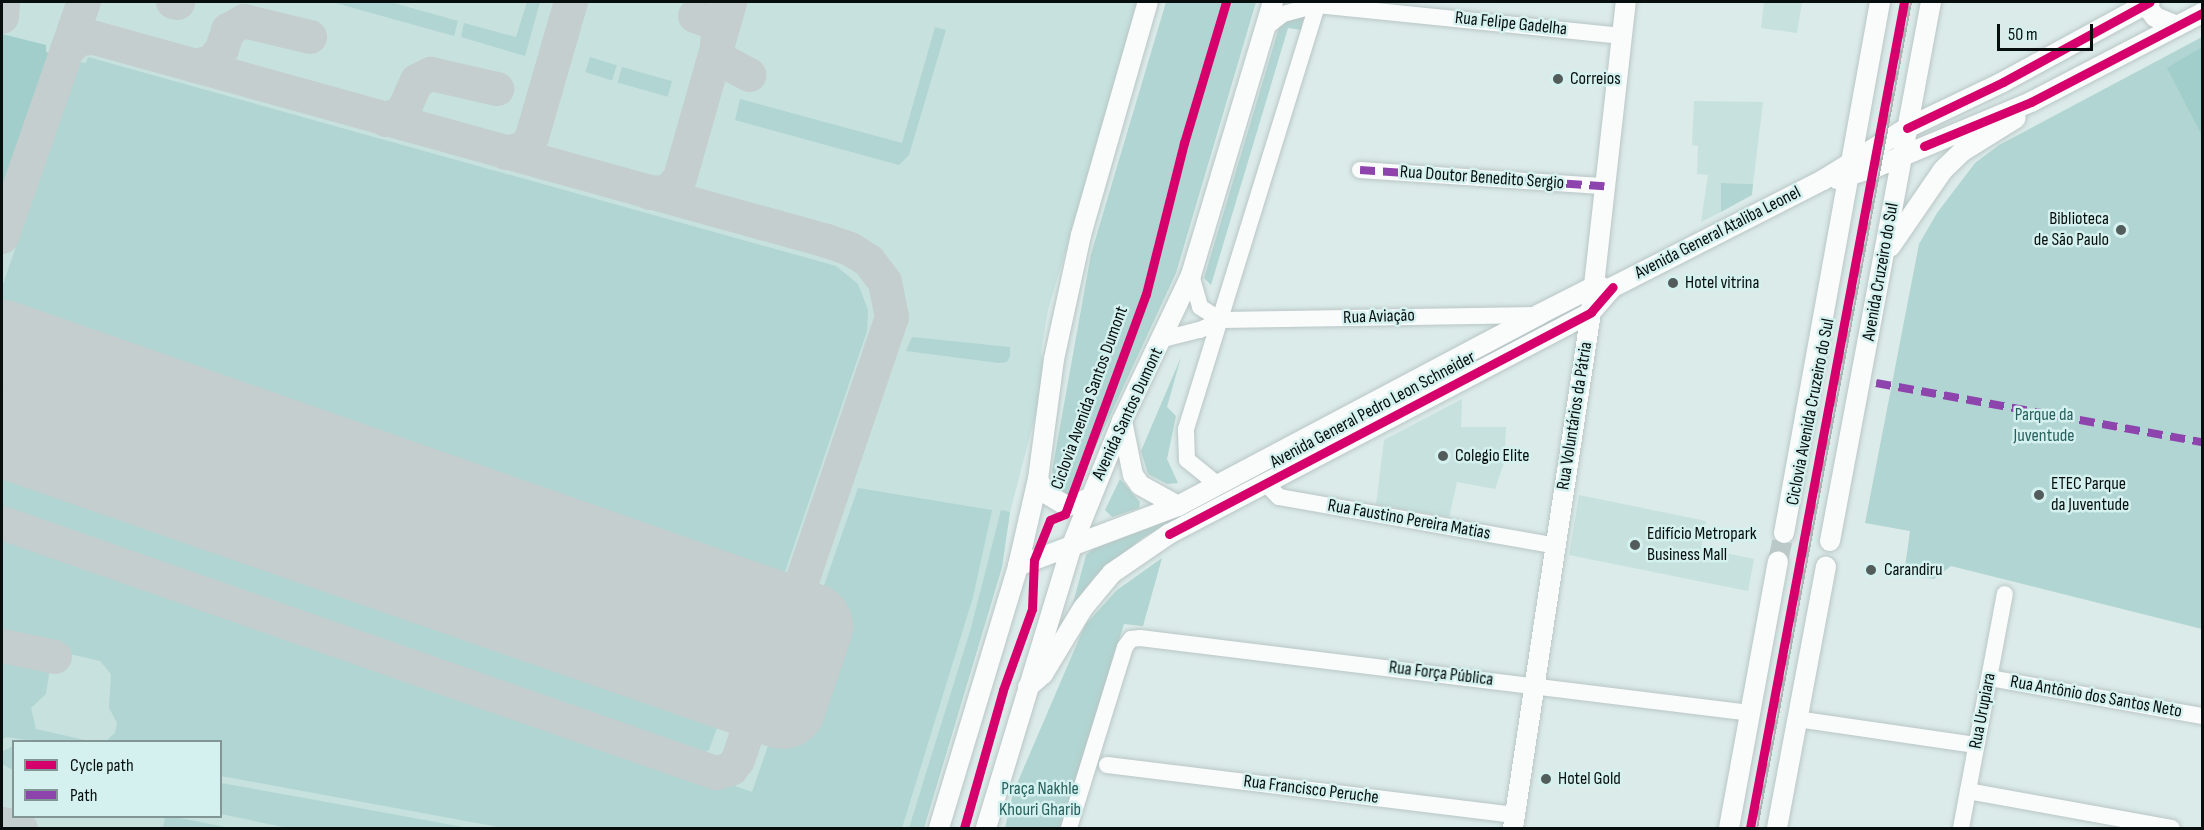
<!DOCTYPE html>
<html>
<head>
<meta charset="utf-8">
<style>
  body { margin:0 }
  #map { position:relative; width:2204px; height:830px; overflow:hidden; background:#dbebe9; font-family:"Sofia Sans Condensed",sans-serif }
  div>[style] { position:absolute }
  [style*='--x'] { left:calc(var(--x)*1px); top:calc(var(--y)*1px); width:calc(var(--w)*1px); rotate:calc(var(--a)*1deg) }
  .built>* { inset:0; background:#c6e1de }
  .green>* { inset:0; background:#b1d5d2; transform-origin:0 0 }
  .forest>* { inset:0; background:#a1cecb }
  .taxiway>* { height:34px; margin:-17px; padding:0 17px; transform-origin:17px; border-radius:17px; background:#c4cece }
  .runway>* { height:87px; margin:-43.5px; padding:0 43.5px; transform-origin:43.5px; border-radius:43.5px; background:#c4cece }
  .major-tunnel>* { height:20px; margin-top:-10px; transform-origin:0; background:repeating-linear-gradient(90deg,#bbcac8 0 20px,transparent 0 30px) }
  .roads { filter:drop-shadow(0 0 2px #b9c6c5) drop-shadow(0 0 2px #b9c6c5) }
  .minor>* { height:16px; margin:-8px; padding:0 8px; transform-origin:8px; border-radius:8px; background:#fafcfc }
  .major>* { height:20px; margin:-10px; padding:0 10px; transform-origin:10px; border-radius:10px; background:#fafcfc }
  .rail>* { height:6px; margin-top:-3px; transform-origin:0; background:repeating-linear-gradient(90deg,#d5f1ef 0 11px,#aeb2b2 0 22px); box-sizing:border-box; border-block:2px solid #aeb2b2 }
  .quiet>* { height:8px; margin-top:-4px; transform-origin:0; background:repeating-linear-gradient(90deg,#8e44ad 0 15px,transparent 0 23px) }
  .cycleway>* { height:9px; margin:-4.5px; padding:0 4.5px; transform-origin:4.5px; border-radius:4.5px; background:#d6006c }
  .dots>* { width:16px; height:16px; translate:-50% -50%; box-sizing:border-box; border:3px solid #d5f1ef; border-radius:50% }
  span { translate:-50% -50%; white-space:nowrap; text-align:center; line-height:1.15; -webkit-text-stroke:5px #d5f1ef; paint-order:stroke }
  .street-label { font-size:18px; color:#060f0e }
  .poi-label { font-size:18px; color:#060f0e }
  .left { translate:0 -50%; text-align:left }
  .right { translate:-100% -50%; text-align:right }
  .park-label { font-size:18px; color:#27615e }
  .frame { position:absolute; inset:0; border:3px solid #060f0e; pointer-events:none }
  .legend { position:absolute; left:12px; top:740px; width:210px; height:78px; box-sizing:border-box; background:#d5f1ef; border:2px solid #829795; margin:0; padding:8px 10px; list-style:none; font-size:18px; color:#060f0e }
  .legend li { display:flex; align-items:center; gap:12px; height:30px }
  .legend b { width:30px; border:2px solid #829795 }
  .scale { position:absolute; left:1997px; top:24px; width:96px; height:27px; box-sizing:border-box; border:3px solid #060f0e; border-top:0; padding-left:8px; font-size:18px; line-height:21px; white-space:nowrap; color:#060f0e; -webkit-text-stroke:4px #d5f1ef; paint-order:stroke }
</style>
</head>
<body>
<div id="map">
  <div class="built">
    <i style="clip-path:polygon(evenodd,2px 2px,1140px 2px,1048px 310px,1041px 352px,1044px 370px,1042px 390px,1010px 512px,1002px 567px,924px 828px,2px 828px,2px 2px,14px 742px,220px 742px,220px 816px,14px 816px,14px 742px)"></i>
    <i style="clip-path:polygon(1764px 2px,1802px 2px,1797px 33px,1761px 28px)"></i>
    <i style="clip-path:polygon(1694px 101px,1763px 102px,1753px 184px,1721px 183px,1721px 212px,1701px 222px,1708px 175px,1697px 174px,1698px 146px,1692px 145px)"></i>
    <i style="clip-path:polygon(1462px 399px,1461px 427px,1506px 427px,1504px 463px,1495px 489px,1457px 482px,1449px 517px,1376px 505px,1384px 440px)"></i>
    <i style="clip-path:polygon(1579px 495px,1706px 521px,1701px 548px,1754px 559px,1748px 591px,1569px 555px)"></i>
  </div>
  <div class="green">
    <i style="clip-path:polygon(332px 2px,390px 2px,458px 21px,454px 36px)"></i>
    <i style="clip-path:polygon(527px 2px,540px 2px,525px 56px,461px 37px,464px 23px,516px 37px)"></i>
    <i style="clip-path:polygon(1166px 2px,1256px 2px,1176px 273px,1073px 496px,1057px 494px,1052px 471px,1091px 254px)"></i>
    <i style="clip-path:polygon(1304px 15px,1301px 30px,1288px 28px,1211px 285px,1204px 278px,1280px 24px)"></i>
    <i style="clip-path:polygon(935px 27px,946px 30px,909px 155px,899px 165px,735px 120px,740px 99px,902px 143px)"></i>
    <i style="clip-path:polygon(2202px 37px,2202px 629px,1951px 566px,1934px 579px,1904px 574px,1910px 531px,1865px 523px,1919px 244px,1937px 213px,1975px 163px,1999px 145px)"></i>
    <i style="clip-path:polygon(88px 57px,836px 266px,858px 284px,868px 310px,867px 331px,776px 598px,766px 606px,754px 606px,31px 354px,13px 344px,2px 331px,2px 287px,80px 62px,86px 63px)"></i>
    <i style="left:590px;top:57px;width:28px;height:16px;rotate:17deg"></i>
    <i style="left:622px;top:67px;width:52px;height:16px;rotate:16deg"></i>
    <i style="clip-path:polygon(1721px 183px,1753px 184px,1752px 195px,1721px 212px)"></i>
    <i style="clip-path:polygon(1568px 310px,1568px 315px,1142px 538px,1094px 577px,1072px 607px,1086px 555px,1093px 549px,1159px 524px)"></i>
    <i style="clip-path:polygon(912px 337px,1010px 347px,1010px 356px,1007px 362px,999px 363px,906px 351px)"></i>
    <i style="clip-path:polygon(1181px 357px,1167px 407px,1176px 416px,1167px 459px,1178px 483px,1167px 484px,1148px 474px,1141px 451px)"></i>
    <i style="clip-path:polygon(2px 434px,715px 683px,726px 690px,728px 697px,709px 750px,696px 758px,680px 755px,2px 516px)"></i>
    <i style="clip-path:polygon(1120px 479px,1140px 502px,1139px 508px,1112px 517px,1105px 510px)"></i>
    <i style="clip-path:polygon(858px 488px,992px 510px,973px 597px,902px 828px,504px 828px,221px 776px,220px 742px,106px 741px,115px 733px,117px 723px,109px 708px,111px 674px,100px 661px,2px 638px,2px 530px,752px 792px)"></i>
    <i style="clip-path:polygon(1001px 510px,1010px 512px,1002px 567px,924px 828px,909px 828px,971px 628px)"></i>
    <i style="clip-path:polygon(1162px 558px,1143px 626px,1124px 624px,1061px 828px,1005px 828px,1013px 793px,1085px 625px,1117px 590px)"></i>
    <i style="clip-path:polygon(2px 653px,50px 667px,46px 694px,31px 708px,36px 729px,89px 741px,34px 741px,6px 737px,2px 740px)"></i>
    <i style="clip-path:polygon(13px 746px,14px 746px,13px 770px,2px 764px,3px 751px)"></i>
    <i style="clip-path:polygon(221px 783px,310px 799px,468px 828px,288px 828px,221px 814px)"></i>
    <i style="clip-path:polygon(165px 817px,175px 817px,230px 828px,163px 828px)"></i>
  </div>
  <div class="forest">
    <i style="clip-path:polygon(2px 34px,46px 45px,46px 52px,49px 53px,2px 189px)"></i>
    <i style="clip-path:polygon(2202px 47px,2202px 136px,2167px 68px)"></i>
  </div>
  <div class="taxiway">
    <i style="--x:173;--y:2;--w:5;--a:11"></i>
    <i style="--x:695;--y:16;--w:20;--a:20"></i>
    <i style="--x:714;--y:23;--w:10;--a:66"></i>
    <i style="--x:718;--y:32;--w:16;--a:94"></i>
    <i style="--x:2;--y:17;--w:15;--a:-86"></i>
    <i style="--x:67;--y:50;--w:16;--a:-43"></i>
    <i style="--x:79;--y:39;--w:16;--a:-4"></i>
    <i style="--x:95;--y:38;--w:760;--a:15.5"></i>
    <i style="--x:827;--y:241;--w:24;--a:19"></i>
    <i style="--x:850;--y:249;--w:22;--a:32"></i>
    <i style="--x:869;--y:261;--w:26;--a:53"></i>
    <i style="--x:885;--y:282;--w:36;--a:79"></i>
    <i style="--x:892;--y:317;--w:332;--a:108.8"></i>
    <i style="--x:785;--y:631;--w:22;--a:146"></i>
    <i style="--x:767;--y:643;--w:26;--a:180"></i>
    <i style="--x:741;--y:643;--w:169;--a:-161.8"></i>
    <i style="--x:195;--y:66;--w:17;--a:-13"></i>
    <i style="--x:212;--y:62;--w:16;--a:-52"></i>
    <i style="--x:222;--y:49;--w:20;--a:-72"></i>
    <i style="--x:228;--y:30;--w:18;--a:-29"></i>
    <i style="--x:244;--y:21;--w:68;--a:13.6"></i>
    <i style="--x:712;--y:66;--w:12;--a:-24"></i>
    <i style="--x:723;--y:61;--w:30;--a:28"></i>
    <i style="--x:386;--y:120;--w:19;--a:-25"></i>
    <i style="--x:403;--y:112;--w:34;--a:-66"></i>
    <i style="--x:417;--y:81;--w:16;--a:-27"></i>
    <i style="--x:431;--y:74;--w:68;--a:12.8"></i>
    <i style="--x:506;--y:153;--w:20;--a:-15"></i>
    <i style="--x:525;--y:148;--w:13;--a:-58"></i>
    <i style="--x:532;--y:137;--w:141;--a:-73.9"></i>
    <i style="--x:650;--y:193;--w:18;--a:-3"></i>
    <i style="--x:668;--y:192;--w:18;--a:-49"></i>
    <i style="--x:680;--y:178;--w:183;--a:-74.1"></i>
    <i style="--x:2;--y:237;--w:249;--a:-70.8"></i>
    <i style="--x:2;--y:386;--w:26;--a:23"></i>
    <i style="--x:2;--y:523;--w:757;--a:19.3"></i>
    <i style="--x:716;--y:773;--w:16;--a:-15"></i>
    <i style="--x:731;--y:769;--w:11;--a:-52"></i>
    <i style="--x:738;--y:760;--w:78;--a:-71.3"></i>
    <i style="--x:763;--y:686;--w:35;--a:-119"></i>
    <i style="--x:746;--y:655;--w:29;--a:-151"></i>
    <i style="--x:2;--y:646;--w:54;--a:11.7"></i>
    <i style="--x:2;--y:824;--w:19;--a:12"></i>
  </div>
  <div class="runway">
    <i style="--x:2;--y:343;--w:855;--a:19.32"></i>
    <i style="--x:809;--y:626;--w:83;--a:108.9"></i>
    <i style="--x:782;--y:705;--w:826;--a:-160.78"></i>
  </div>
  <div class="major-tunnel">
    <i style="--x:1778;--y:561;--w:29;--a:-78"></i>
  </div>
  <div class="roads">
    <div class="minor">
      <i style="--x:1264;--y:29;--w:24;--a:-38"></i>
      <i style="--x:1283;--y:14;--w:35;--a:-15"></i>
      <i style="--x:1317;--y:5;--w:307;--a:5.8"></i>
      <i style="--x:1360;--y:170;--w:245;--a:3.8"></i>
      <i style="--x:1191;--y:275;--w:33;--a:74"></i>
      <i style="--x:1200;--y:307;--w:25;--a:32"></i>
      <i style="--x:1221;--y:320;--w:317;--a:-0.9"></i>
      <i style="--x:1163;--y:339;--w:38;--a:-14"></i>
      <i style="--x:1200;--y:330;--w:23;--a:-25"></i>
      <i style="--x:1218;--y:485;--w:40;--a:-141"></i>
      <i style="--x:1187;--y:460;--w:31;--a:-92"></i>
      <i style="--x:1186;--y:429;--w:447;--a:-72.8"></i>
      <i style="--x:1267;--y:485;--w:17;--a:45"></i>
      <i style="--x:1279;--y:497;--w:281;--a:10"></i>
      <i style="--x:1990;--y:678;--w:215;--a:10.2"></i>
      <i style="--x:1797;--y:719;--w:181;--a:8.3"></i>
      <i style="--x:1107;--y:765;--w:411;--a:7"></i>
      <i style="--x:1968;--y:791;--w:207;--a:10.3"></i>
      <i style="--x:1069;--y:828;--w:189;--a:-72.8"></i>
      <i style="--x:1125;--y:647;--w:10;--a:-53"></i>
      <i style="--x:1131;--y:639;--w:9;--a:-6"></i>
      <i style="--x:1140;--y:638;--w:616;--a:7"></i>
      <i style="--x:1961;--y:828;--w:238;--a:-79.4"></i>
    </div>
    <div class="major">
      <i style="--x:2145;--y:4;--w:16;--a:52"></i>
      <i style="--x:2155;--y:17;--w:24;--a:22"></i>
      <i style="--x:1837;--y:179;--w:39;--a:-17"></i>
      <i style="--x:1874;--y:168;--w:170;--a:-22.8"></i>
      <i style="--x:2031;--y:102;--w:193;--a:-27.5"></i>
      <i style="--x:1890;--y:247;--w:93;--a:-55.5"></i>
      <i style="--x:1943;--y:170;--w:28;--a:-44"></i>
      <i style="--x:1963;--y:151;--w:62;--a:-31.9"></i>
      <i style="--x:1122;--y:421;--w:55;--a:78.5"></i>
      <i style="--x:1133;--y:475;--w:12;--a:55"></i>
      <i style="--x:1140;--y:485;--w:43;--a:28.9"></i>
      <i style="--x:1038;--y:479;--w:16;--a:63"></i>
      <i style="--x:1045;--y:493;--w:26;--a:31"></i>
      <i style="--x:1067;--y:506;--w:24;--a:-19"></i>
      <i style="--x:1784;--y:533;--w:540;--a:-79.75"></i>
      <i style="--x:1830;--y:541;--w:548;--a:-79.39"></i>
      <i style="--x:1018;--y:566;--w:171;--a:-20.6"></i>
      <i style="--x:1178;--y:506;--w:408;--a:-27.9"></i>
      <i style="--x:1538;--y:315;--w:62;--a:-27"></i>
      <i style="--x:1593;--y:287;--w:9;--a:0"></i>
      <i style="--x:1028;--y:687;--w:20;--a:-41"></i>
      <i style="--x:1043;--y:674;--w:77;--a:-58.8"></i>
      <i style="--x:1083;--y:608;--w:45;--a:-50.4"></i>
      <i style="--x:1112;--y:573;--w:69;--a:-34.4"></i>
      <i style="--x:1169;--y:534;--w:450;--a:-27.7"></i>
      <i style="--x:1567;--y:325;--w:27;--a:-28"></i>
      <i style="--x:1591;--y:312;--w:33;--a:-49"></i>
      <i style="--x:1613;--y:287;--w:236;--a:-27"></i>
      <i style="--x:1823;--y:180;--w:99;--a:-31.8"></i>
      <i style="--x:1907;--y:128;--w:106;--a:-25.6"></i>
      <i style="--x:2003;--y:82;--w:167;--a:-28.6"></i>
      <i style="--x:939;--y:828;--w:274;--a:-73.2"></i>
      <i style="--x:1018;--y:566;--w:89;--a:-77.1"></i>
      <i style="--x:1038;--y:479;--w:121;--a:-82.4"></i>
      <i style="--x:1054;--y:359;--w:127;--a:-77.7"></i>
      <i style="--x:1081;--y:235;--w:242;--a:-74"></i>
      <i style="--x:986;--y:828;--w:296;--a:-73.1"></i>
      <i style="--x:1072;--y:545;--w:134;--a:-68"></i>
      <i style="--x:1122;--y:421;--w:161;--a:-64.7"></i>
      <i style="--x:1191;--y:275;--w:285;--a:-73.3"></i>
      <i style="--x:1513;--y:828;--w:522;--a:-81.4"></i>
      <i style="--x:1591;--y:312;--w:312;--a:-83.6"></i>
      <i style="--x:1729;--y:828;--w:271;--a:-79.6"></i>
      <i style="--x:1777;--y:828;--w:266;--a:-79.4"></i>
    </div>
  </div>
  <div class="rail">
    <i style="--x:1755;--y:828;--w:840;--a:-79.44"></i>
  </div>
  <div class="quiet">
    <i style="--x:1360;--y:170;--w:245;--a:3.8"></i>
    <i style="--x:1876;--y:383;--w:331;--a:10.3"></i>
  </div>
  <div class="cycleway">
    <i style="--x:1907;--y:128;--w:106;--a:-25.6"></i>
    <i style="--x:2003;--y:82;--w:167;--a:-28.6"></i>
    <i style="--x:1924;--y:146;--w:116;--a:-22.4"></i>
    <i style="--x:2031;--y:102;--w:193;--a:-27.5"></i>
    <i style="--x:1169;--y:534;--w:477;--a:-27.7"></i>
    <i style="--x:1591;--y:312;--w:33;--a:-49"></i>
    <i style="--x:964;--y:828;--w:143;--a:-74.2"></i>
    <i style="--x:1003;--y:690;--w:86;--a:-70.3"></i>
    <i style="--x:1032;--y:609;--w:49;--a:-87.7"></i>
    <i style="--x:1034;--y:560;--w:43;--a:-68.2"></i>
    <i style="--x:1050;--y:520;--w:16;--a:-22"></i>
    <i style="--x:1065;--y:514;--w:234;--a:-69.8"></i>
    <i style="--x:1146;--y:294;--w:156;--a:-75.9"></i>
    <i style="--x:1184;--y:143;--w:147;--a:-73.4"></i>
    <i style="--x:1750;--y:828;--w:840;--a:-79.44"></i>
  </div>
  <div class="dots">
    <i style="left:1558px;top:79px;background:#515c5b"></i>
    <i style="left:2121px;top:230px;background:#515c5b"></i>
    <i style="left:1673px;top:283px;background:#515c5b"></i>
    <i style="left:1443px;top:456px;background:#515c5b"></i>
    <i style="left:2039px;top:495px;background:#515c5b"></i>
    <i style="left:1635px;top:545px;background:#515c5b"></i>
    <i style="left:1871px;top:570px;background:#515c5b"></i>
    <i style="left:1546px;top:779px;background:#515c5b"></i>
  </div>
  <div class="street-label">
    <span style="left:1511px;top:24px;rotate:6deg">Rua Felipe Gadelha</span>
    <span style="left:1482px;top:178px;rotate:4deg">Rua Doutor Benedito Sergio</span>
    <span style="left:1718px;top:233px;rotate:-27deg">Avenida General Ataliba Leonel</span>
    <span style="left:1881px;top:272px;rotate:-80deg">Avenida Cruzeiro do Sul</span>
    <span style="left:1379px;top:317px;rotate:-2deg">Rua Aviação</span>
    <span style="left:1090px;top:398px;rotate:-70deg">Ciclovia Avenida Santos Dumont</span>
    <span style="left:1373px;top:410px;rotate:-28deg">Avenida General Pedro Leon Schneider</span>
    <span style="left:1811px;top:412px;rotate:-79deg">Ciclovia Avenida Cruzeiro do Sul</span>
    <span style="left:1128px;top:414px;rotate:-65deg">Avenida Santos Dumont</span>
    <span style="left:1575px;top:416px;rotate:-81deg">Rua Voluntários da Pátria</span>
    <span style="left:1409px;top:520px;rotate:10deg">Rua Faustino Pereira Matias</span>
    <span style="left:1441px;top:674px;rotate:7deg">Rua Força Pública</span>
    <span style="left:2096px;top:697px;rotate:10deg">Rua Antônio dos Santos Neto</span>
    <span style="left:1983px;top:711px;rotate:-79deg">Rua Urupiara</span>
    <span style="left:1311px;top:790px;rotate:7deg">Rua Francisco Peruche</span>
  </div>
  <div class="poi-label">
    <span class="left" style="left:1570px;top:79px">Correios</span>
    <span class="right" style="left:2109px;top:230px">Biblioteca<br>de São Paulo</span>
    <span class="left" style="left:1685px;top:283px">Hotel vitrina</span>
    <span class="left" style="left:1455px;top:456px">Colegio Elite</span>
    <span class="left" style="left:2051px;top:495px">ETEC Parque<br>da Juventude</span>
    <span class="left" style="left:1647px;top:545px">Edifício Metropark<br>Business Mall</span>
    <span class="left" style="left:1884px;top:570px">Carandiru</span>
    <span class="left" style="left:1558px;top:779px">Hotel Gold</span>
  </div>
  <div class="park-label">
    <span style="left:2044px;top:426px">Parque da<br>Juventude</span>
    <span style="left:1040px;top:800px">Praça Nakhle<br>Khouri Gharib</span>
  </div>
  <div class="frame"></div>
  <ul class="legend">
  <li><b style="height:8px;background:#d6006c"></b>Cycle path</li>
  <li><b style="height:8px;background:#8e44ad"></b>Path</li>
  </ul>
  <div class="scale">50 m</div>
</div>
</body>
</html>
